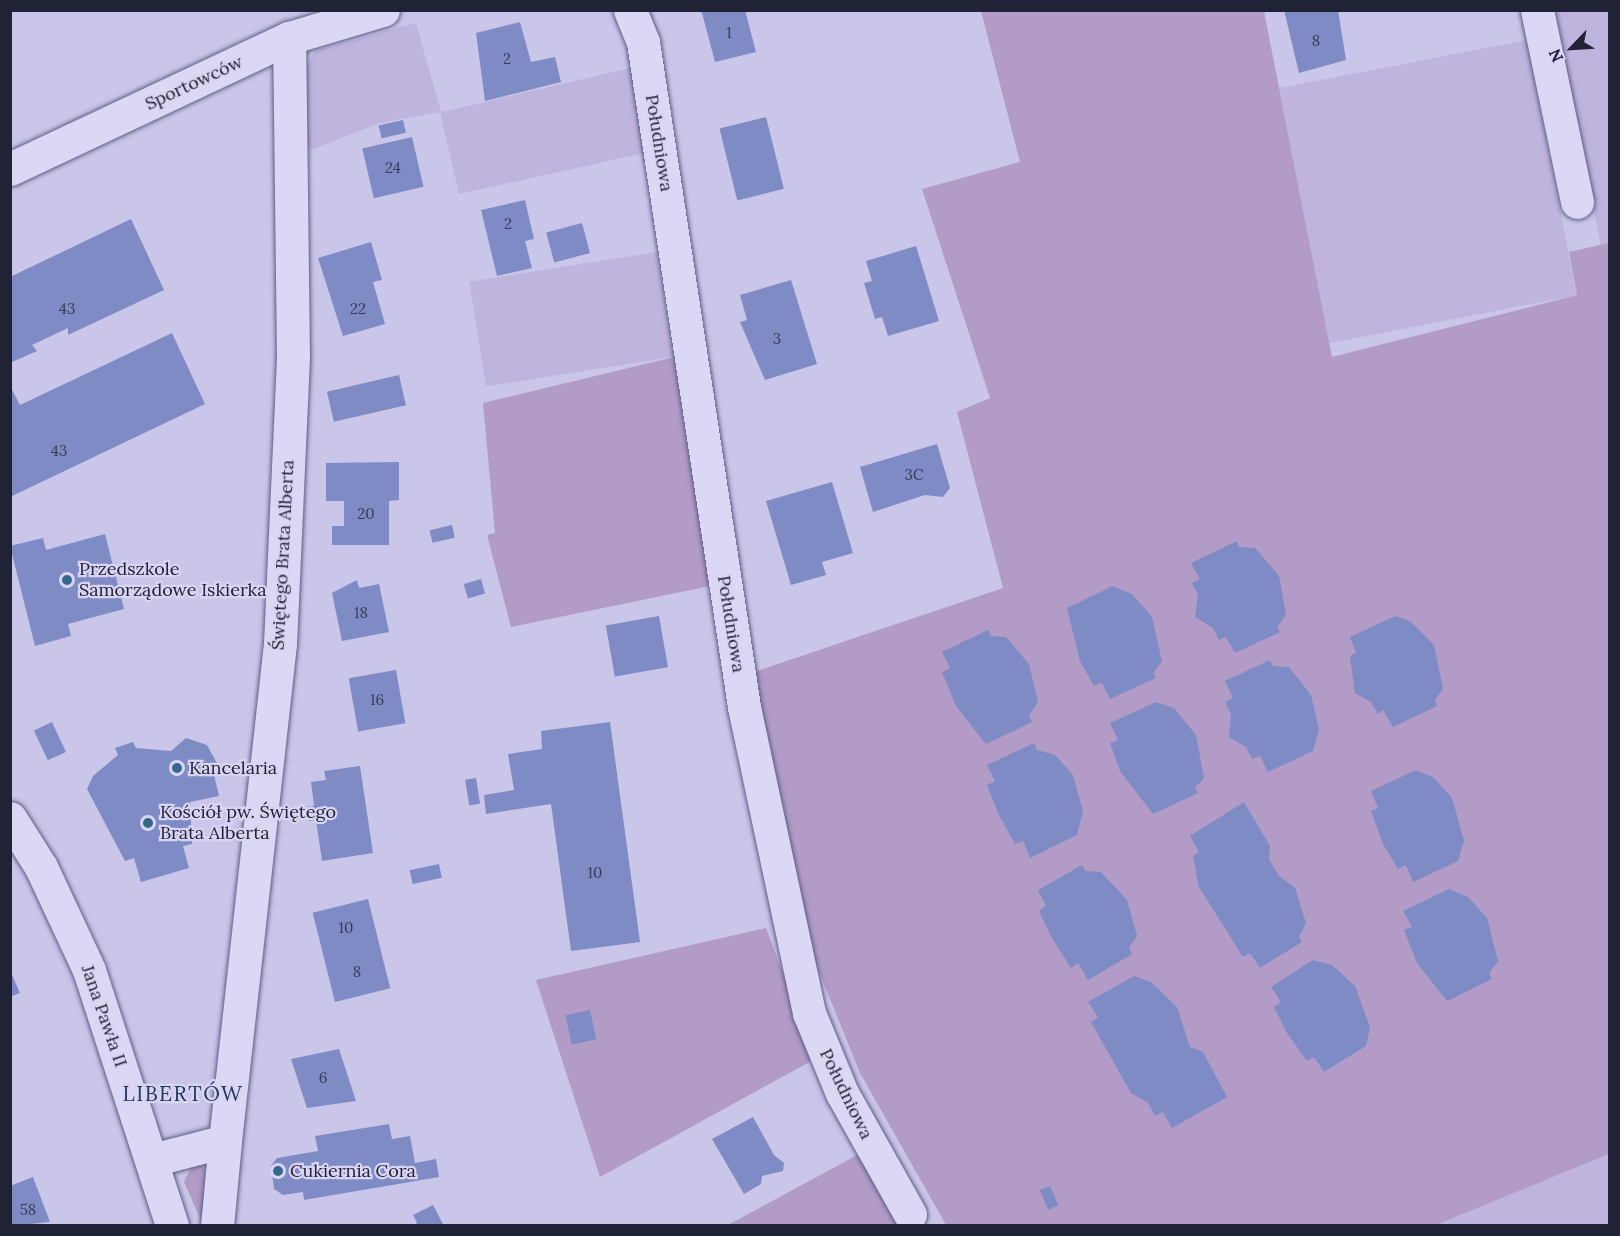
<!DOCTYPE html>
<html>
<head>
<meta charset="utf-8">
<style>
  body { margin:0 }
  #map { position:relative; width:1620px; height:1236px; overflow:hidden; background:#cac6ea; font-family:Lora,serif }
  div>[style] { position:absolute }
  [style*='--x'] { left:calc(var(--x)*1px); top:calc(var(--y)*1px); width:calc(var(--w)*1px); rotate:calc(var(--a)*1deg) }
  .farmland>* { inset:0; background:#beb4de; transform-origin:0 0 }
  .green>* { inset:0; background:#b29bc7 }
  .building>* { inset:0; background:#7f8bc4; transform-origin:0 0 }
  .roads { filter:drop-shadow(0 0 2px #5d5f83) drop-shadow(0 0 2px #5d5f83) }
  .minor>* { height:33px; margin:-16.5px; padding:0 16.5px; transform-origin:16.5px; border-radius:16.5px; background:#dbd8f5 }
  .dots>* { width:16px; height:16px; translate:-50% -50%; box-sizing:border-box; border:3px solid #d8d4f2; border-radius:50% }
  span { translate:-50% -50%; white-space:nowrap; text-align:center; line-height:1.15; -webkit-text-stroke:4.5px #d8d4f2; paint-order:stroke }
  .number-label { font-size:15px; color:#383c59 }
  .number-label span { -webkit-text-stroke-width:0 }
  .street-label { font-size:18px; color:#202235 }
  .poi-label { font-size:18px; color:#202235 }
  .left { translate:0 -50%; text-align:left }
  .quarter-label { font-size:21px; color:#23395d; letter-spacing:1.5px }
  .frame { position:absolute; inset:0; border:12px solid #202235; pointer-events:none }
  .north { position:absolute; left:1542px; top:18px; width:60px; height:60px; -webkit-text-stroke:4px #d8d4f2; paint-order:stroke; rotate:245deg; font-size:16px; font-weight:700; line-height:24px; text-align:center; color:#202235 }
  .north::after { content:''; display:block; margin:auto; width:21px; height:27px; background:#202235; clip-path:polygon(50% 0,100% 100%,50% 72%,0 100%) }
</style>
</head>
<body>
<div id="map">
  <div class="farmland">
    <i style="clip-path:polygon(1552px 11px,1609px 11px,1610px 243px,1601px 245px)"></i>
    <i style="clip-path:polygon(416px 23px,441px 112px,634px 67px,649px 152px,459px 194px,440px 112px,380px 123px,308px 151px,302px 77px,314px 51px)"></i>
    <i style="left:1527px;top:40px;width:260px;height:252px;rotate:79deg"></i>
    <i style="left:657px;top:252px;width:106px;height:190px;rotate:81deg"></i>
    <i style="clip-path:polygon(1609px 1154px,1609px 1225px,1436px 1225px)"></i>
  </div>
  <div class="green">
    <i style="clip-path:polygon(981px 11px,1264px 11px,1332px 357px,1577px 295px,1569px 252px,1609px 243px,1609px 1154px,1436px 1225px,946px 1225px,860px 1073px,815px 962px,754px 672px,1003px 588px,957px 412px,990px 398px,922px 189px,1020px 162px)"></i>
    <i style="clip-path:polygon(674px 357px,710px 586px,511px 627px,487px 535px,495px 533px,483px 403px)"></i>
    <i style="clip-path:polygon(766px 928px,815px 1059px,600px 1177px,536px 980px)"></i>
    <i style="clip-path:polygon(861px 1153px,900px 1226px,726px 1226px)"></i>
    <i style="clip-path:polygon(200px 1164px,205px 1169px,203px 1225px,184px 1182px,191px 1167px)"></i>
  </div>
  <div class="building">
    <i style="clip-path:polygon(697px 10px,745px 10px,756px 52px,715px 62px,702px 13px)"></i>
    <i style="clip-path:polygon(1284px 10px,1338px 10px,1346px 60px,1299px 73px)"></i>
    <i style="clip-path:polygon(520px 22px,531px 62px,555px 57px,561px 82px,485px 101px,476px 33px)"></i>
    <i style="left:766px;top:117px;width:74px;height:48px;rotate:76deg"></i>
    <i style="left:403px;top:120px;width:13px;height:25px;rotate:77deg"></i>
    <i style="left:412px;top:137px;width:51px;height:51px;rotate:77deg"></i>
    <i style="clip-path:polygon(525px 200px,534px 239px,525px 241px,532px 268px,497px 276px,481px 210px)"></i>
    <i style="clip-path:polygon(131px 219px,164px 290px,68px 335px,68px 328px,32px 345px,37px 351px,10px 363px,10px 277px)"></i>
    <i style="left:582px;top:223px;width:31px;height:37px;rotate:75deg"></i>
    <i style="clip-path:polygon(371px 242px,382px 280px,373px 282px,385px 324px,343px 336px,318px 258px)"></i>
    <i style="clip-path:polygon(916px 246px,939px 321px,888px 336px,882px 317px,875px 319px,864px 283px,872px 281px,866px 261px)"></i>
    <i style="clip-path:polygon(791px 280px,817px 364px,765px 380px,740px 322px,747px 320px,740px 295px)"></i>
    <i style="clip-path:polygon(172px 333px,205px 404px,10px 497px,10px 386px,20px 405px)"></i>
    <i style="left:399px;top:375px;width:31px;height:74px;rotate:77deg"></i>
    <i style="clip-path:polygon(937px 444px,950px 488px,943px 497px,925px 495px,873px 512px,860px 467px)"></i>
    <i style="clip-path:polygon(399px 462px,399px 500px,389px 501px,389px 545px,332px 545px,332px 526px,344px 526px,344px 501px,326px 501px,326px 463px)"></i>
    <i style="clip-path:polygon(832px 482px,853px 553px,822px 562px,826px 575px,791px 585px,766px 501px)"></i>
    <i style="left:452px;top:525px;width:13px;height:23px;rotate:77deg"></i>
    <i style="clip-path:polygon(105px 534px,124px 609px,68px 624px,71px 636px,35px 646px,10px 546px,43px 538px,46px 550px)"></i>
    <i style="clip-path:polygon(1237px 541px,1239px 547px,1255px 548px,1279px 576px,1286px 615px,1277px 627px,1280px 632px,1235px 653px,1226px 637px,1219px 640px,1213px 628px,1195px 617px,1198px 595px,1192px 583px,1200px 579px,1191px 563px)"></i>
    <i style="left:481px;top:579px;width:15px;height:18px;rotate:74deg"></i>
    <i style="clip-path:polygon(357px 580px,359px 588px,379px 584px,389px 632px,342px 641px,332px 593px)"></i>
    <i style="clip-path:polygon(1113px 586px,1132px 594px,1152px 617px,1162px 661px,1153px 673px,1156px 678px,1110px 699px,1102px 683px,1094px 686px,1080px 661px,1067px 608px)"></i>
    <i style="left:659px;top:616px;width:52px;height:54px;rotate:80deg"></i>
    <i style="clip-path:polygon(1395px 616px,1410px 621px,1434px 645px,1443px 689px,1435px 700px,1437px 706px,1393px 727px,1383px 710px,1378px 714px,1371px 702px,1355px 693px,1350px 656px,1356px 653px,1350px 637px)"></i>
    <i style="clip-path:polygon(988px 630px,991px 636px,1006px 637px,1029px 664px,1038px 702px,1029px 716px,1032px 722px,986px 744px,956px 706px,942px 672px,950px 668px,942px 652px)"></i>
    <i style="clip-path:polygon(1270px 660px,1273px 666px,1289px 667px,1311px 695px,1319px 730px,1313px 751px,1268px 772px,1260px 756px,1252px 759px,1246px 747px,1229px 737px,1231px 714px,1225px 702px,1233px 698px,1225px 681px)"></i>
    <i style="left:396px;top:670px;width:54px;height:48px;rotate:80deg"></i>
    <i style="clip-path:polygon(1156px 702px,1174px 708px,1196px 735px,1204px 778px,1195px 788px,1198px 793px,1153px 814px,1120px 771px,1110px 743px,1118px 740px,1110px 723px)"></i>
    <i style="left:52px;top:722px;width:33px;height:20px;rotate:65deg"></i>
    <i style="clip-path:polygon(610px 722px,640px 942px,571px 951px,551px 804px,486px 814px,484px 795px,514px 790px,508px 754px,542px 749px,541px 731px)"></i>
    <i style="clip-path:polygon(186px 738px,207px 745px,223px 774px,214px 775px,219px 796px,190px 802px,192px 844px,183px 846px,189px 868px,141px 882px,134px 858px,125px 861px,87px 789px,93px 776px,118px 755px,115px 748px,133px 742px,136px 748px,171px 751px)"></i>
    <i style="clip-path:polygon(1034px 743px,1037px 750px,1055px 755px,1073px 775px,1083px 811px,1077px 835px,1030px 858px,1023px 841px,1015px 844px,998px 813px,987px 785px,995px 781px,987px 765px)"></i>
    <i style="clip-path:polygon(360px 766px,373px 853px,322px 861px,316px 820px,309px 821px,307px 807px,314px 806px,311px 782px,326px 780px,324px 771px)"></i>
    <i style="clip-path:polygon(1416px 770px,1434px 778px,1452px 798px,1464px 841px,1458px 861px,1413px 882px,1406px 865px,1398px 869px,1383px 844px,1371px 811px,1378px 808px,1371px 791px)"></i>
    <i style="left:476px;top:778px;width:26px;height:11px;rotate:81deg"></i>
    <i style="clip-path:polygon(1244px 802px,1270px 846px,1269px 859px,1278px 875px,1295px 888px,1306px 923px,1299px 937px,1302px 942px,1260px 968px,1250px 953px,1243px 957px,1199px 887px,1193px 856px,1199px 852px,1190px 836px)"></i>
    <i style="left:439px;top:864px;width:14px;height:30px;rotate:78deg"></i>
    <i style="clip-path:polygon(1082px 865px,1085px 871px,1101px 872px,1127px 900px,1137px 936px,1129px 948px,1132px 954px,1088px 980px,1078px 963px,1071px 968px,1052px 938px,1039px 911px,1046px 906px,1038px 890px)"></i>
    <i style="clip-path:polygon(1449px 889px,1468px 897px,1487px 918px,1498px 961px,1489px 973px,1492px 979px,1447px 1001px,1417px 963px,1404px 930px,1412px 927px,1403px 911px)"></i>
    <i style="left:368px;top:899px;width:92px;height:57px;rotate:76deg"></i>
    <i style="clip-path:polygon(1313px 960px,1332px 965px,1355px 986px,1370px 1027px,1366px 1046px,1324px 1072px,1314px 1057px,1307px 1061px,1287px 1033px,1274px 1007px,1281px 1002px,1271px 987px)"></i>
    <i style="clip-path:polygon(10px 970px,20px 993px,10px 997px)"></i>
    <i style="clip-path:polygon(1134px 976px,1151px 982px,1177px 1007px,1190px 1047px,1203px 1052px,1227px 1097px,1172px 1128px,1163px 1112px,1155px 1116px,1148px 1103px,1131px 1093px,1091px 1022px,1098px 1017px,1088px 1002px)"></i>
    <i style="left:590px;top:1010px;width:30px;height:25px;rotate:78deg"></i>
    <i style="clip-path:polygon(339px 1049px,356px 1101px,307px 1108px,291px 1059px)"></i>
    <i style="clip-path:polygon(753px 1117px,774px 1155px,784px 1163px,783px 1171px,762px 1176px,761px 1184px,744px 1194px,712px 1139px)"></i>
    <i style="clip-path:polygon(389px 1124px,392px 1139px,410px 1136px,415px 1163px,436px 1159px,439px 1177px,304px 1200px,303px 1192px,283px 1195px,274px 1189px,271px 1166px,277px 1158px,318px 1151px,315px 1136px)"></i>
    <i style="clip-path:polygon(33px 1177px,50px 1222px,10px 1226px,10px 1186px)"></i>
    <i style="left:1050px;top:1186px;width:21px;height:11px;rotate:67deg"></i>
    <i style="clip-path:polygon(433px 1205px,444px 1226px,413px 1226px,417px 1223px,413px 1215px)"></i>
  </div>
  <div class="roads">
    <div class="minor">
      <i style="--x:630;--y:10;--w:35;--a:68"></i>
      <i style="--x:643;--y:42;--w:673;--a:81.36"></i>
      <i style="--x:744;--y:707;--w:313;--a:78"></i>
      <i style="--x:809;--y:1013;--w:87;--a:67.6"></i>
      <i style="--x:842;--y:1093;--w:139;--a:60.7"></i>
      <i style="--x:1537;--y:10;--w:196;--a:78.2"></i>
      <i style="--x:10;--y:169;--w:308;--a:-25.2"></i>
      <i style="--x:289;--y:38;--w:98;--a:-16.6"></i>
      <i style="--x:10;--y:818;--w:58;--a:57.7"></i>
      <i style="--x:41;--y:867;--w:114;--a:65"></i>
      <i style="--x:89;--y:970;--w:269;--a:72"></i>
      <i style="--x:152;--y:1160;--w:75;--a:-14.6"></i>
      <i style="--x:225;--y:1141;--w:500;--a:-83.69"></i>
      <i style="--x:280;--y:644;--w:287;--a:-87.4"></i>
      <i style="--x:293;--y:357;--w:319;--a:-90.7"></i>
      <i style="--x:217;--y:1226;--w:85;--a:-84.6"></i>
    </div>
  </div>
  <div class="dots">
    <i style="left:67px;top:580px;background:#33688c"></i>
    <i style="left:177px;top:768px;background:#33688c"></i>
    <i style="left:148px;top:823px;background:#33688c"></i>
    <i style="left:278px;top:1171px;background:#33688c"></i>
  </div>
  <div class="number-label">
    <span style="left:729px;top:33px">1</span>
    <span style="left:1316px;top:41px">8</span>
    <span style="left:507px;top:59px">2</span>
    <span style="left:393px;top:168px">24</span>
    <span style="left:508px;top:224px">2</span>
    <span style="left:67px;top:309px">43</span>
    <span style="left:358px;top:309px">22</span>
    <span style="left:777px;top:339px">3</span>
    <span style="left:59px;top:451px">43</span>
    <span style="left:914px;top:475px">3C</span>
    <span style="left:366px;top:514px">20</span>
    <span style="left:361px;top:613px">18</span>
    <span style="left:377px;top:700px">16</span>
    <span style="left:595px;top:873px">10</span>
    <span style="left:346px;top:928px">10</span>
    <span style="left:357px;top:972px">8</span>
    <span style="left:323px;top:1078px">6</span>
    <span style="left:28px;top:1210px">58</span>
  </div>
  <div class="street-label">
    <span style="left:194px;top:83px;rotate:-25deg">Sportowców</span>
    <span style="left:659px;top:143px;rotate:81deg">Południowa</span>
    <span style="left:283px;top:555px;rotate:-87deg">Świętego Brata Alberta</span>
    <span style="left:731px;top:624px;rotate:81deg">Południowa</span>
    <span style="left:104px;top:1016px;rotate:71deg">Jana Pawła II</span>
    <span style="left:846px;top:1094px;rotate:64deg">Południowa</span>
  </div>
  <div class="poi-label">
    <span class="left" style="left:79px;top:580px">Przedszkole<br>Samorządowe Iskierka</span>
    <span class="left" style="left:189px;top:768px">Kancelaria</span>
    <span class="left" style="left:160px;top:823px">Kościół pw. Świętego<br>Brata Alberta</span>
    <span class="left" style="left:290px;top:1171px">Cukiernia Cora</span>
  </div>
  <div class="quarter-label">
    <span style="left:183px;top:1094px">LIBERTÓW</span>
  </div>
  <div class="frame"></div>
  <div class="north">N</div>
</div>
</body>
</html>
